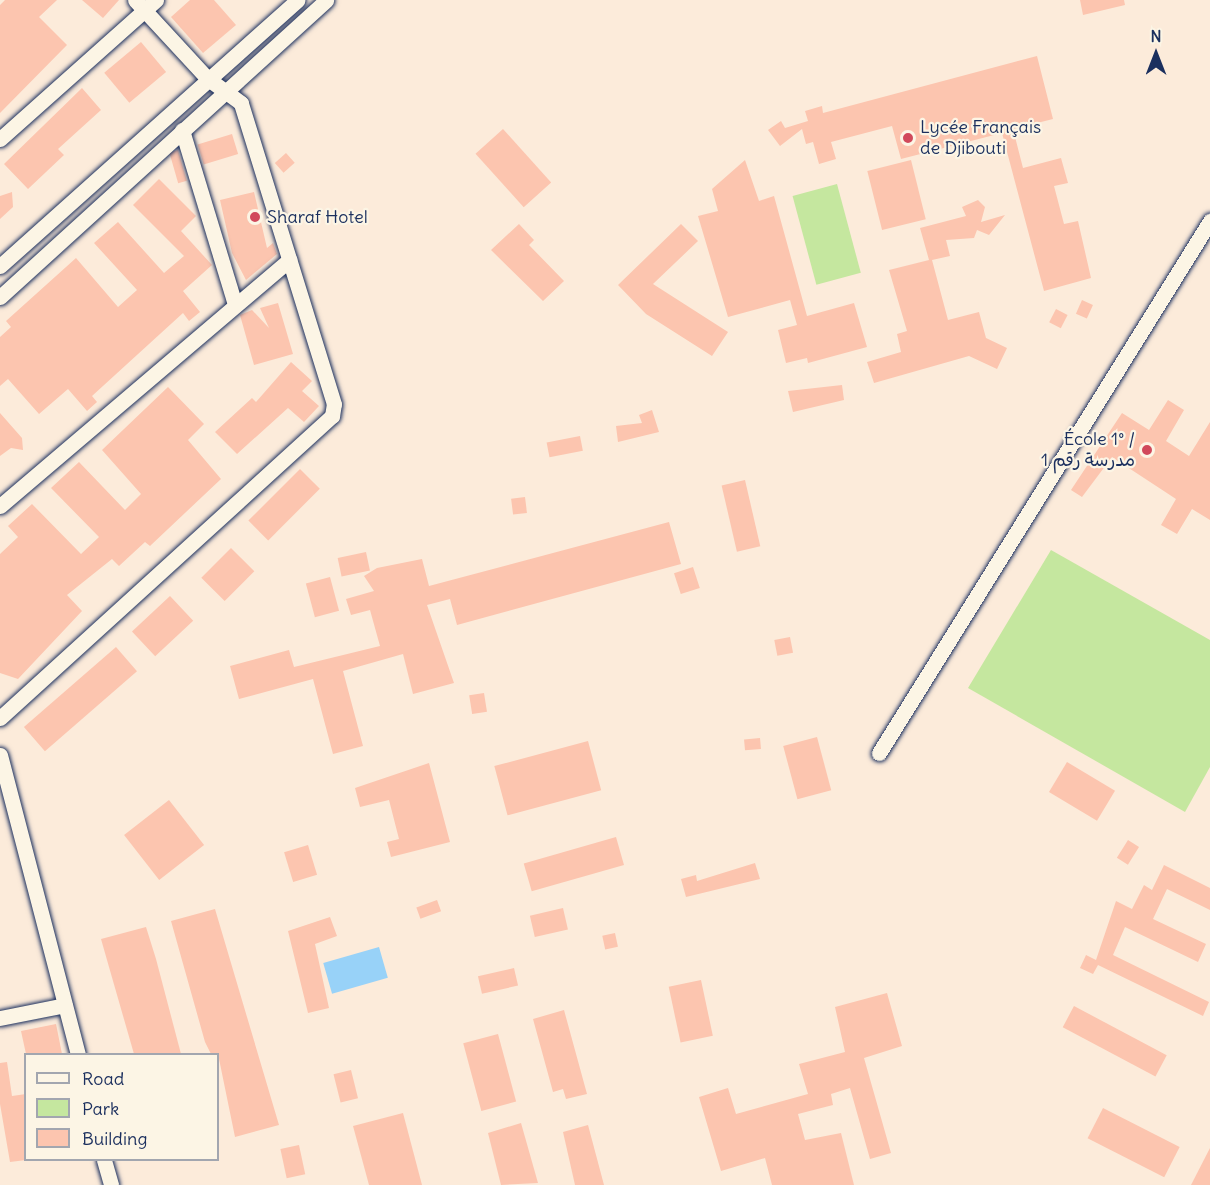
<!DOCTYPE html>
<html>
<head>
<meta charset="utf-8">
<style>
  body { margin:0 }
  #map { position:relative; width:1210px; height:1185px; overflow:hidden; background:#fcebda; font-family:Delius,"Playpen Sans Arabic",sans-serif }
  div>[style] { position:absolute }
  [style*='--x'] { left:calc(var(--x)*1px); top:calc(var(--y)*1px); width:calc(var(--w)*1px); rotate:calc(var(--a)*1deg) }
  .green>* { inset:0; background:#c5e79f; transform-origin:0 0 }
  .water>* { inset:0; background:#98d2f8; transform-origin:0 0 }
  .building>* { inset:0; background:#fcc5af; transform-origin:0 0 }
  .roads { filter:drop-shadow(0 0 2px #1b2f5e) drop-shadow(0 0 2px #1b2f5e) }
  .minor>* { height:15px; margin:-7.5px; padding:0 7.5px; transform-origin:7.5px; border-radius:7.5px; background:#fcf5e5 }
  .dots>* { width:16px; height:16px; translate:-50% -50%; box-sizing:border-box; border:3px solid #fcf5e5; border-radius:50% }
  span { translate:-50% -50%; white-space:nowrap; text-align:center; line-height:1.15; -webkit-text-stroke:4.5px #fcf5e5; paint-order:stroke }
  .poi-label { font-size:18px; color:#1b2f5e }
  .left { translate:0 -50%; text-align:left }
  .right { translate:-100% -50%; text-align:right }
  .legend { position:absolute; left:24px; top:1053px; width:195px; height:108px; box-sizing:border-box; background:#fcf5e5; border:2px solid #a2a6af; margin:0; padding:8px 10px; list-style:none; font-size:18px; color:#1b2f5e }
  .legend li { display:flex; align-items:center; gap:12px; height:30px }
  .legend b { width:30px; border:2px solid #a2a6af }
  .north { position:absolute; left:1126px; top:24px; width:60px; height:60px; -webkit-text-stroke:4px #fcf5e5; paint-order:stroke; rotate:0deg; font-size:16px; font-weight:700; line-height:24px; text-align:center; color:#1b2f5e }
  .north::after { content:''; display:block; margin:auto; width:21px; height:27px; background:#1b2f5e; clip-path:polygon(50% 0,100% 100%,50% 72%,0 100%) }
</style>
</head>
<body>
<div id="map">
  <div class="green">
    <i style="left:837px;top:184px;width:92px;height:46px;rotate:75deg"></i>
    <i style="clip-path:polygon(1051px 550px,1210px 640px,1210px 767px,1185px 812px,968px 688px)"></i>
  </div>
  <div class="water">
    <i style="left:379px;top:947px;width:32px;height:58px;rotate:74deg"></i>
  </div>
  <div class="building">
    <i style="clip-path:polygon(5px 0,57px 0,39px 17px,67px 45px,0 113px,0 5px)"></i>
    <i style="clip-path:polygon(82px 0,119px 0,103px 18px)"></i>
    <i style="clip-path:polygon(190px 0,214px 0,236px 25px,203px 53px,171px 17px)"></i>
    <i style="clip-path:polygon(1080px 0,1124px 0,1125px 5px,1083px 15px)"></i>
    <i style="left:141px;top:42px;width:39px;height:48px;rotate:50deg"></i>
    <i style="clip-path:polygon(1037px 56px,1053px 119px,1013px 129px,1023px 168px,1061px 158px,1068px 183px,1054px 186px,1064px 224px,1078px 221px,1091px 278px,1044px 291px,1002px 133px,901px 159px,892px 126px,831px 142px,836px 159px,819px 164px,813px 142px,806px 144px,802px 129px,780px 146px,768px 130px,781px 121px,785px 128px,808px 121px,805px 111px,822px 106px,823px 113px)"></i>
    <i style="clip-path:polygon(82px 88px,101px 110px,58px 149px,64px 155px,28px 189px,4px 164px)"></i>
    <i style="left:503px;top:129px;width:72px;height:37px;rotate:48deg"></i>
    <i style="left:232px;top:134px;width:21px;height:36px;rotate:73deg"></i>
    <i style="left:178px;top:150px;width:32px;height:9px;rotate:74deg"></i>
    <i style="left:286px;top:153px;width:13px;height:15px;rotate:48deg"></i>
    <i style="clip-path:polygon(745px 160px,759px 201px,774px 196px,807px 316px,854px 303px,867px 347px,808px 363px,807px 358px,786px 363px,778px 330px,797px 325px,790px 300px,728px 317px,698px 216px,718px 211px,712px 189px)"></i>
    <i style="left:911px;top:160px;width:61px;height:45px;rotate:76deg"></i>
    <i style="clip-path:polygon(159px 179px,196px 216px,181px 231px,212px 265px,183px 291px,200px 312px,189px 321px,183px 313px,92px 396px,97px 402px,87px 411px,68px 389px,39px 414px,8px 379px,0 386px,0 337px,11px 327px,6px 321px,76px 258px,118px 307px,137px 290px,94px 243px,118px 222px,164px 273px,184px 256px,133px 205px)"></i>
    <i style="clip-path:polygon(12px 192px,13px 207px,0 219px,0 196px)"></i>
    <i style="clip-path:polygon(254px 192px,267px 248px,273px 243px,277px 254px,246px 280px,232px 253px,220px 200px)"></i>
    <i style="clip-path:polygon(978px 200px,985px 207px,981px 222px,1005px 215px,989px 235px,977px 230px,974px 238px,946px 240px,950px 256px,932px 260px,948px 320px,979px 312px,986px 338px,1007px 348px,997px 369px,969px 356px,874px 383px,867px 362px,901px 352px,897px 334px,907px 331px,889px 270px,929px 260px,920px 228px,966px 216px,962px 207px)"></i>
    <i style="clip-path:polygon(519px 224px,534px 240px,529px 245px,564px 281px,543px 301px,491px 250px)"></i>
    <i style="clip-path:polygon(681px 224px,698px 241px,653px 284px,728px 332px,712px 356px,646px 314px,618px 285px)"></i>
    <i style="left:1082px;top:300px;width:12px;height:15px;rotate:24deg"></i>
    <i style="clip-path:polygon(278px 303px,293px 354px,254px 365px,240px 315px,252px 310px,269px 328px,260px 308px)"></i>
    <i style="left:1056px;top:309px;width:13px;height:15px;rotate:27deg"></i>
    <i style="clip-path:polygon(291px 362px,312px 381px,302px 391px,319px 406px,304px 422px,288px 408px,237px 454px,215px 432px,252px 398px,256px 402px)"></i>
    <i style="clip-path:polygon(842px 385px,844px 400px,793px 412px,788px 391px)"></i>
    <i style="clip-path:polygon(168px 387px,204px 424px,188px 440px,221px 479px,150px 546px,145px 542px,119px 566px,112px 559px,67px 595px,82px 611px,18px 679px,0 673px,0 554px,18px 537px,8px 526px,32px 504px,81px 554px,99px 537px,51px 488px,79px 462px,125px 510px,141px 494px,102px 450px)"></i>
    <i style="clip-path:polygon(1168px 400px,1184px 410px,1166px 441px,1189px 456px,1210px 422px,1210px 520px,1192px 509px,1177px 534px,1161px 525px,1176px 499px,1112px 457px,1082px 497px,1071px 490px,1122px 413px,1149px 430px)"></i>
    <i style="clip-path:polygon(652px 410px,659px 432px,618px 442px,616px 426px,642px 423px,639px 415px)"></i>
    <i style="clip-path:polygon(0 413px,22px 438px,23px 450px,11px 448px,0 456px)"></i>
    <i style="left:580px;top:436px;width:15px;height:34px;rotate:79deg"></i>
    <i style="left:300px;top:469px;width:28px;height:73px;rotate:45deg"></i>
    <i style="left:745px;top:480px;width:68px;height:24px;rotate:77deg"></i>
    <i style="left:525px;top:497px;width:16px;height:14px;rotate:83deg"></i>
    <i style="clip-path:polygon(669px 522px,681px 564px,457px 625px,450px 599px,427px 605px,454px 683px,413px 694px,403px 654px,343px 671px,363px 746px,333px 754px,313px 679px,239px 699px,230px 666px,289px 650px,294px 667px,380px 646px,370px 610px,351px 615px,346px 599px,374px 591px,364px 576px,377px 568px,422px 559px,429px 586px)"></i>
    <i style="left:231px;top:548px;width:33px;height:42px;rotate:45deg"></i>
    <i style="left:366px;top:552px;width:19px;height:29px;rotate:78deg"></i>
    <i style="left:693px;top:567px;width:22px;height:20px;rotate:72deg"></i>
    <i style="left:330px;top:577px;width:35px;height:25px;rotate:75deg"></i>
    <i style="left:170px;top:596px;width:34px;height:52px;rotate:47deg"></i>
    <i style="left:790px;top:637px;width:16px;height:16px;rotate:79deg"></i>
    <i style="left:116px;top:647px;width:32px;height:122px;rotate:49deg"></i>
    <i style="left:484px;top:693px;width:19px;height:15px;rotate:81deg"></i>
    <i style="left:817px;top:737px;width:55px;height:35px;rotate:75deg"></i>
    <i style="left:760px;top:738px;width:11px;height:16px;rotate:85deg"></i>
    <i style="left:588px;top:741px;width:51px;height:97px;rotate:75deg"></i>
    <i style="left:1067px;top:762px;width:56px;height:35px;rotate:31deg"></i>
    <i style="clip-path:polygon(429px 763px,450px 842px,391px 857px,387px 842px,399px 839px,389px 800px,360px 807px,355px 788px)"></i>
    <i style="left:169px;top:800px;width:57px;height:57px;rotate:52deg"></i>
    <i style="left:616px;top:837px;width:29px;height:96px;rotate:74deg"></i>
    <i style="left:1128px;top:840px;width:13px;height:21px;rotate:32deg"></i>
    <i style="left:308px;top:845px;width:31px;height:25px;rotate:73deg"></i>
    <i style="clip-path:polygon(755px 863px,760px 879px,686px 897px,681px 879px,696px 875px,697px 881px)"></i>
    <i style="clip-path:polygon(1164px 865px,1210px 888px,1210px 910px,1167px 889px,1153px 919px,1206px 944px,1198px 962px,1125px 927px,1113px 955px,1209px 1002px,1203px 1016px,1098px 965px,1093px 974px,1080px 968px,1086px 955px,1096px 960px,1116px 901px,1132px 909px,1144px 885px,1152px 890px)"></i>
    <i style="left:437px;top:900px;width:12px;height:22px;rotate:70deg"></i>
    <i style="left:563px;top:908px;width:22px;height:34px;rotate:77deg"></i>
    <i style="clip-path:polygon(215px 909px,279px 1125px,235px 1137px,218px 1054px,211px 1054px,205px 1042px,171px 921px)"></i>
    <i style="clip-path:polygon(330px 917px,337px 936px,315px 944px,329px 1008px,308px 1013px,288px 931px)"></i>
    <i style="clip-path:polygon(146px 927px,156px 959px,181px 1054px,134px 1054px,109px 967px,101px 939px)"></i>
    <i style="left:615px;top:933px;width:14px;height:13px;rotate:78deg"></i>
    <i style="left:514px;top:968px;width:18px;height:37px;rotate:77deg"></i>
    <i style="left:701px;top:980px;width:57px;height:33px;rotate:78deg"></i>
    <i style="clip-path:polygon(887px 993px,902px 1046px,864px 1058px,891px 1153px,870px 1159px,850px 1088px,831px 1094px,833px 1105px,798px 1114px,805px 1140px,841px 1133px,854px 1185px,772px 1185px,765px 1158px,721px 1171px,699px 1097px,728px 1088px,736px 1114px,808px 1094px,799px 1064px,845px 1052px,835px 1007px)"></i>
    <i style="left:1074px;top:1006px;width:105px;height:24px;rotate:28deg"></i>
    <i style="clip-path:polygon(564px 1010px,587px 1094px,566px 1099px,563px 1089px,553px 1092px,533px 1019px)"></i>
    <i style="clip-path:polygon(56px 1024px,62px 1054px,26px 1054px,21px 1031px)"></i>
    <i style="left:498px;top:1034px;width:70px;height:36px;rotate:75deg"></i>
    <i style="clip-path:polygon(7px 1062px,12px 1096px,26px 1094px,26px 1160px,10px 1162px,0 1104px,0 1063px)"></i>
    <i style="left:351px;top:1070px;width:29px;height:18px;rotate:76deg"></i>
    <i style="left:1103px;top:1108px;width:86px;height:34px;rotate:27deg"></i>
    <i style="clip-path:polygon(403px 1113px,422px 1185px,369px 1185px,353px 1126px)"></i>
    <i style="clip-path:polygon(521px 1123px,538px 1183px,501px 1185px,488px 1133px)"></i>
    <i style="clip-path:polygon(588px 1125px,604px 1185px,575px 1185px,563px 1132px)"></i>
    <i style="left:299px;top:1145px;width:30px;height:19px;rotate:78deg"></i>
    <i style="clip-path:polygon(1210px 1148px,1210px 1185px,1191px 1185px)"></i>
  </div>
  <div class="roads">
    <div class="minor">
      <i style="--x:182;--y:130;--w:182;--a:73.1"></i>
      <i style="--x:0;--y:139;--w:209;--a:-41.7"></i>
      <i style="--x:0;--y:266;--w:399;--a:-41.8"></i>
      <i style="--x:0;--y:297;--w:441;--a:-42.3"></i>
      <i style="--x:0;--y:506;--w:380;--a:-40.4"></i>
      <i style="--x:0;--y:718;--w:449;--a:-42.3"></i>
      <i style="--x:332;--y:416;--w:12;--a:-81"></i>
      <i style="--x:334;--y:404;--w:315;--a:-107.2"></i>
      <i style="--x:241;--y:103;--w:42;--a:-143.7"></i>
      <i style="--x:207;--y:78;--w:106;--a:-132.7"></i>
      <i style="--x:879;--y:753;--w:627;--a:-58.11"></i>
      <i style="--x:0;--y:755;--w:309;--a:75.4"></i>
      <i style="--x:0;--y:1018;--w:66;--a:-11.3"></i>
      <i style="--x:104;--y:1160;--w:26;--a:74"></i>
    </div>
  </div>
  <div class="dots">
    <i style="left:908px;top:138px;background:#d1495b"></i>
    <i style="left:255px;top:217px;background:#d1495b"></i>
    <i style="left:1147px;top:450px;background:#d1495b"></i>
  </div>
  <div class="poi-label">
    <span class="left" style="left:920px;top:138px">Lycée Français<br>de Djibouti</span>
    <span class="left" style="left:267px;top:217px">Sharaf Hotel</span>
    <span class="right" style="left:1135px;top:450px">École 1° /<br>مدرسة رقم 1</span>
  </div>
  <ul class="legend">
  <li><b style="height:8px;background:#fcf5e5"></b>Road</li>
  <li><b style="height:16px;background:#c5e79f"></b>Park</li>
  <li><b style="height:16px;background:#fcc5af"></b>Building</li>
  </ul>
  <div class="north">N</div>
</div>
</body>
</html>
